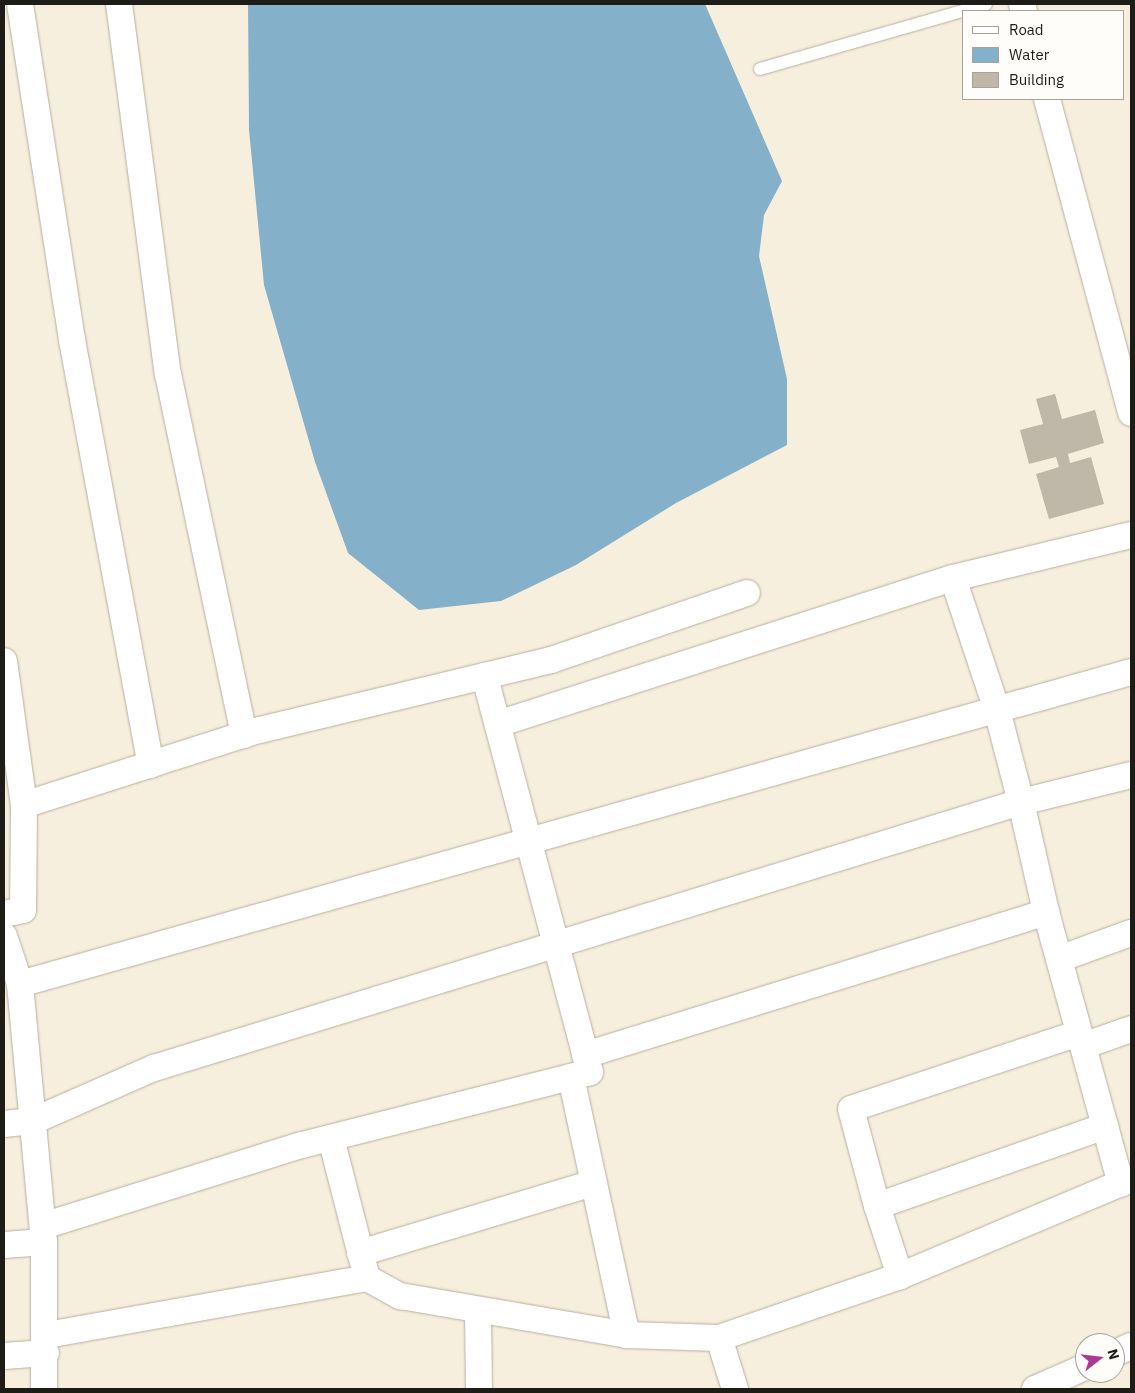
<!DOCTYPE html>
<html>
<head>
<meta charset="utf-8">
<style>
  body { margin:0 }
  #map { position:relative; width:1135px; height:1393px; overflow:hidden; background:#f6efde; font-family:"IBM Plex Sans",sans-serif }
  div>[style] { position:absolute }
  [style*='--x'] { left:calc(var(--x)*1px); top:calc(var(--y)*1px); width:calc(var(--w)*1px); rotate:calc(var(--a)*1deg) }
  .water>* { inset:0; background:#85b0c9 }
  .building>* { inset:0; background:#bfb8a8 }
  .roads { filter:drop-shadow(0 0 1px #b6af9f) drop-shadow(0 0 1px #b6af9f) }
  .service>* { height:12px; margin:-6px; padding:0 6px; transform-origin:6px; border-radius:6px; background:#fff }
  .minor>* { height:26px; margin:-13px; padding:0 13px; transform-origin:13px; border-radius:13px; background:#fff }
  span { translate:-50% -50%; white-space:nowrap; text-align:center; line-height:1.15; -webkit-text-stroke:4.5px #fefdf9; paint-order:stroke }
  .frame { position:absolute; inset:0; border:5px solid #1e1c16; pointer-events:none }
  .legend { position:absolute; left:962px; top:10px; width:162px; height:90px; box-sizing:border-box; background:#fefdf9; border:1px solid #a4a39e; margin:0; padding:6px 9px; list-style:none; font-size:15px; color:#1e1c16 }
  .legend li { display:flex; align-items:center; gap:10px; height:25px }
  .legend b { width:25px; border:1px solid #a4a39e }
  .north { position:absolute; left:1075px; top:1333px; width:50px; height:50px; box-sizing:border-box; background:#fefdf9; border:1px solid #a4a39e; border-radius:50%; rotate:74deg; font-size:14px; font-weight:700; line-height:20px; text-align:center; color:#1e1c16 }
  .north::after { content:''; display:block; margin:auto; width:18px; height:22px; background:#ab3a95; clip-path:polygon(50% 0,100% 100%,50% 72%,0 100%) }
</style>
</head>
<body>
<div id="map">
  <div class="water">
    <i style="clip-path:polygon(248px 4px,705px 4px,782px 181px,764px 215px,759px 256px,787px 379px,787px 445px,676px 503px,576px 565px,501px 601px,419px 610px,348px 553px,315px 462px,264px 285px,249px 130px)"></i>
  </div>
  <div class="building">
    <i style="clip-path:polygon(1055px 394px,1062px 419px,1095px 410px,1104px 443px,1068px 454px,1070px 463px,1091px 457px,1104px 504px,1049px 519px,1036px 474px,1059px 467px,1056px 457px,1029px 464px,1020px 430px,1043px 424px,1036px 399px)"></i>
  </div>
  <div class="roads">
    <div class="service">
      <i style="--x:760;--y:69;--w:235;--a:-16"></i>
    </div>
    <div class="minor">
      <i style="--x:20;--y:4;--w:340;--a:81.2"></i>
      <i style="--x:72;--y:340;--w:432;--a:79.5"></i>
      <i style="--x:119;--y:4;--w:373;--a:82.5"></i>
      <i style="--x:168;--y:374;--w:369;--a:78.1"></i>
      <i style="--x:1022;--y:4;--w:7;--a:74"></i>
      <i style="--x:1047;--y:99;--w:325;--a:75"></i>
      <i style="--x:953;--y:578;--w:139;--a:71.6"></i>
      <i style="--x:997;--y:710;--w:95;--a:75.4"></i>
      <i style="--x:1021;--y:802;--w:113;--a:-13.8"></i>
      <i style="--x:4;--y:661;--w:145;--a:82.1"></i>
      <i style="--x:24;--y:805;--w:105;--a:90.5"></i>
      <i style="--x:23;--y:910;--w:19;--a:168"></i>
      <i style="--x:498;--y:724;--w:478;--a:-17.8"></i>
      <i style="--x:953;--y:578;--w:183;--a:-13.6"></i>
      <i style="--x:24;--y:805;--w:238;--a:-17.8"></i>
      <i style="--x:251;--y:732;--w:309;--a:-13.5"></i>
      <i style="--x:551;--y:660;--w:207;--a:-18.9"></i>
      <i style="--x:4;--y:936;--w:51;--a:71.6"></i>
      <i style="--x:20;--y:984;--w:1154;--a:-15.69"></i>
      <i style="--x:1059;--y:959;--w:77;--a:-19.9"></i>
      <i style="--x:20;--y:984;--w:259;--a:84.7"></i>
      <i style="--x:44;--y:1242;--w:147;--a:90"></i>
      <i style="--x:1079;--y:1033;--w:240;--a:161.6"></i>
      <i style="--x:851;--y:1109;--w:100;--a:75"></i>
      <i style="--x:877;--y:1206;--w:242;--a:-19.3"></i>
      <i style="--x:1083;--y:1046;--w:51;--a:-19.5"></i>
      <i style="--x:585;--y:1055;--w:483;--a:-17.2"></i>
      <i style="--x:571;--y:1077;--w:264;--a:77.8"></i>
      <i style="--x:627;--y:1335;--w:92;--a:1.9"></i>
      <i style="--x:4;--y:1124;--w:29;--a:-6"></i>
      <i style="--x:33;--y:1121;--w:132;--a:-23.7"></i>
      <i style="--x:154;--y:1068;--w:907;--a:-17.06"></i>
      <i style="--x:1021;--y:802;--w:113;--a:77.2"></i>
      <i style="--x:1046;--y:912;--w:282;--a:74.6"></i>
      <i style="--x:331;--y:1138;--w:145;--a:75.6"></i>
      <i style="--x:367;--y:1278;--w:38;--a:29"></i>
      <i style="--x:400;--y:1296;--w:230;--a:9.7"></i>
      <i style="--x:877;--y:1206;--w:74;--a:71.8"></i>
      <i style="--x:43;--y:1226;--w:271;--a:-17.4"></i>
      <i style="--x:302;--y:1145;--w:297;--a:-14.2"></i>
      <i style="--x:590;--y:1072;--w:410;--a:-104.9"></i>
      <i style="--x:4;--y:1245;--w:40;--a:-4.3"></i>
      <i style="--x:360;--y:1253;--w:244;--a:-16.7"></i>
      <i style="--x:478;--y:1310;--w:79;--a:89.3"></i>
      <i style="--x:47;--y:1335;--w:325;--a:-10.1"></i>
      <i style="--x:1115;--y:1353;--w:17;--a:-24"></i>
      <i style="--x:4;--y:1356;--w:42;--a:-4.1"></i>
      <i style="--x:735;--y:1389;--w:53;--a:-107.4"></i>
      <i style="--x:719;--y:1338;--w:191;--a:-18.9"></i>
      <i style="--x:900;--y:1276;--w:251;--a:-22.8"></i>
      <i style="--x:1035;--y:1389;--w:55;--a:-23.7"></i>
    </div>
  </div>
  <div class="frame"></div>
  <ul class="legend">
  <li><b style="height:6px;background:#fff"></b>Road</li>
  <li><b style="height:14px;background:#85b0c9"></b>Water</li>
  <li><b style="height:14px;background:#bfb8a8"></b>Building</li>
  </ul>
  <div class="north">N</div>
</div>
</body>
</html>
